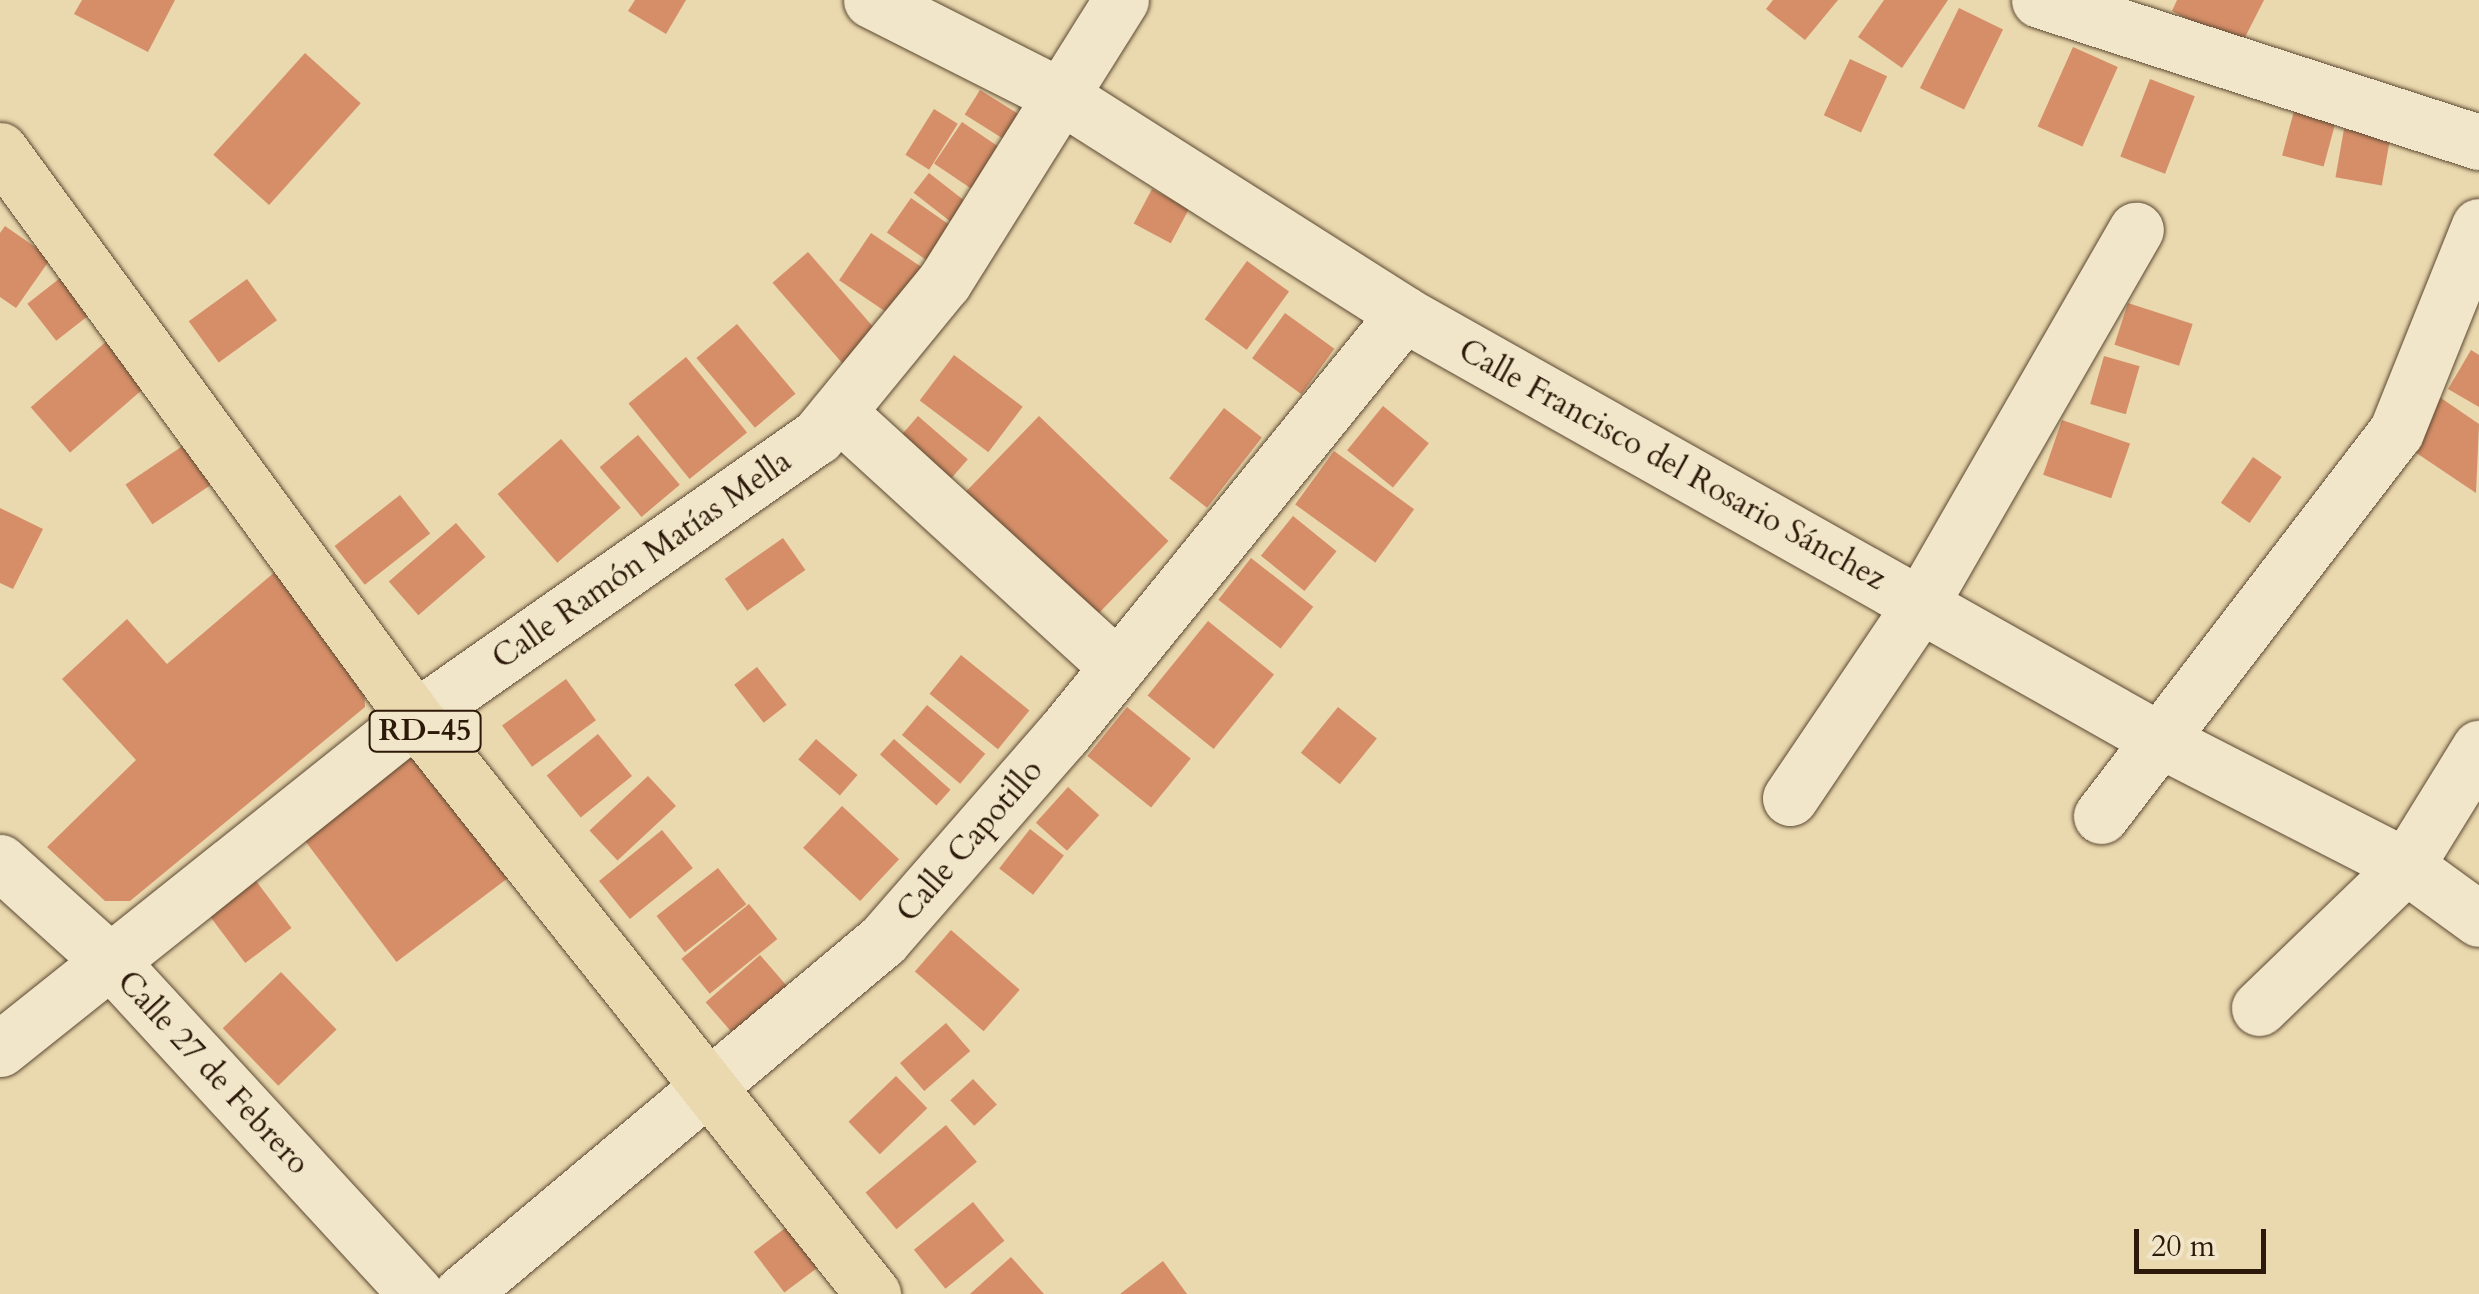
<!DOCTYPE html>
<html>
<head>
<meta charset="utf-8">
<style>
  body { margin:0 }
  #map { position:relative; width:2479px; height:1294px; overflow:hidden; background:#ead8ae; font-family:Cardo,serif }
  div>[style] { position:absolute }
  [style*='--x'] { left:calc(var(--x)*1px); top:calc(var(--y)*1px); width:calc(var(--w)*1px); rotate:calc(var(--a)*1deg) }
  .building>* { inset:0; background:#d58e68; transform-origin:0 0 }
  .roads { filter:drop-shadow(0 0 2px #5c4932) drop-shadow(0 0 2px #5c4932) }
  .minor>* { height:55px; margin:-27.5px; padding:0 27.5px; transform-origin:27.5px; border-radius:27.5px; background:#f1e6ca }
  .major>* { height:55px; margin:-27.5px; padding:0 27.5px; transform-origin:27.5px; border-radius:27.5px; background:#ead8ae }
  span { translate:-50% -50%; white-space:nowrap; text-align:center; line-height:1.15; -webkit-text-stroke:8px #f1e6ca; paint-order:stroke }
  .shield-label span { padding:2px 8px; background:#f1e6ca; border:2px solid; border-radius:8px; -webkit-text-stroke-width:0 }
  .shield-label { font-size:30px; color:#2c1909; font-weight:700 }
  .street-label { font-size:32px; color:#2c1909 }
  .scale { position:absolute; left:2134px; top:1229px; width:132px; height:45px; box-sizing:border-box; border:5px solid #2c1909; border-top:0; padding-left:12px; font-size:30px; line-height:35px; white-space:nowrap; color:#2c1909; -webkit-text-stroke:8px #f1e6ca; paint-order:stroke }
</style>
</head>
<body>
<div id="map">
  <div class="building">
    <i style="clip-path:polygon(82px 0,175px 0,148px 52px,74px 14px)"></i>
    <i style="clip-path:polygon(635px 0,686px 0,666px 34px,628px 11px)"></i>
    <i style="clip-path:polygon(1773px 0,1838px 0,1805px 40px,1766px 9px)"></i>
    <i style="clip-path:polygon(1884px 0,1948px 0,1902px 68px,1858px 37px)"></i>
    <i style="clip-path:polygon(2177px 0,2264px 0,2240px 47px,2172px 11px)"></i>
    <i style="left:1959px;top:8px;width:49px;height:89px;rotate:26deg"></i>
    <i style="left:2073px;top:47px;width:49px;height:87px;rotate:24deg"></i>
    <i style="left:305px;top:53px;width:75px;height:137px;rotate:42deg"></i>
    <i style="left:1850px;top:59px;width:41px;height:62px;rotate:25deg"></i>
    <i style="left:2150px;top:79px;width:48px;height:83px;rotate:21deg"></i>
    <i style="left:980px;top:90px;width:53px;height:29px;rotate:32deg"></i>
    <i style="left:934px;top:109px;width:28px;height:54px;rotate:32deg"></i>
    <i style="left:2294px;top:111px;width:43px;height:46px;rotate:15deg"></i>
    <i style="left:962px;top:122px;width:54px;height:50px;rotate:34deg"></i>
    <i style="left:2344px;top:129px;width:47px;height:49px;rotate:10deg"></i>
    <i style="left:929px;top:173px;width:52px;height:25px;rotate:38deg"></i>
    <i style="left:1152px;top:189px;width:42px;height:39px;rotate:28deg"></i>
    <i style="left:911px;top:198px;width:55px;height:42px;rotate:35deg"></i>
    <i style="clip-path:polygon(5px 226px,51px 258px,16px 308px,0 297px,0 233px)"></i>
    <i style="left:871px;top:233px;width:71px;height:57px;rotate:34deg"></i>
    <i style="left:808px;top:252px;width:117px;height:47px;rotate:49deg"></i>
    <i style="left:1247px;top:261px;width:52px;height:72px;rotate:36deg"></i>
    <i style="left:73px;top:268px;width:47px;height:58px;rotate:52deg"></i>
    <i style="left:247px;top:279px;width:51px;height:72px;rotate:54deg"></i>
    <i style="left:2128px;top:303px;width:68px;height:44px;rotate:18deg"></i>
    <i style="left:1285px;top:313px;width:61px;height:56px;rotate:36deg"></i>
    <i style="left:737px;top:324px;width:91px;height:53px;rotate:50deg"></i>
    <i style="left:116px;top:333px;width:60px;height:113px;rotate:49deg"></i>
    <i style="clip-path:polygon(2471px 350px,2479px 355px,2479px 407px,2448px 389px)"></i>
    <i style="left:954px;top:355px;width:86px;height:57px;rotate:37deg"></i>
    <i style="left:2104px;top:356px;width:37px;height:50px;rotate:16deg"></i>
    <i style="left:686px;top:357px;width:97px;height:74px;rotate:51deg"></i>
    <i style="clip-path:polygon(2438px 396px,2479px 424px,2476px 493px,2406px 446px)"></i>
    <i style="left:1383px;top:406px;width:59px;height:57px;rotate:39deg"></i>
    <i style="left:1224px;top:408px;width:48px;height:89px;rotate:38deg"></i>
    <i style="left:918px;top:416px;width:66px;height:34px;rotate:41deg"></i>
    <i style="left:1039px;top:416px;width:180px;height:107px;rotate:44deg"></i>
    <i style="left:2062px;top:420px;width:72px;height:58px;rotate:19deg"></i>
    <i style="left:638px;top:435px;width:65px;height:50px;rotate:50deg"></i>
    <i style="left:196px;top:437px;width:48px;height:85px;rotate:56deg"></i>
    <i style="left:561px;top:439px;width:91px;height:84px;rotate:49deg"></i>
    <i style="left:1334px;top:451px;width:99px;height:66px;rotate:36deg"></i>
    <i style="left:2253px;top:457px;width:35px;height:56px;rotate:35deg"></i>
    <i style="left:400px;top:495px;width:49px;height:83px;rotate:52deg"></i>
    <i style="clip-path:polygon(0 508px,43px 529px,13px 589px,0 583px)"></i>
    <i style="left:1293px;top:516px;width:56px;height:51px;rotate:39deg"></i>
    <i style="left:456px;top:523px;width:45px;height:89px;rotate:49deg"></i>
    <i style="left:783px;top:538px;width:39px;height:71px;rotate:55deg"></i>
    <i style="left:1251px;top:558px;width:79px;height:53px;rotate:38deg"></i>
    <i style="clip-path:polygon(290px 559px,363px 664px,365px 707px,130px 901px,105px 901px,47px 847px,136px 760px,62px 679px,127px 619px,167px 664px)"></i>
    <i style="left:1208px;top:621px;width:85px;height:96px;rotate:39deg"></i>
    <i style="left:961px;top:655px;width:88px;height:50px;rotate:39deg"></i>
    <i style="left:757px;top:667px;width:48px;height:29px;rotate:52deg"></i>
    <i style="left:566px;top:679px;width:51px;height:79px;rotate:54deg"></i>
    <i style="left:927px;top:705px;width:76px;height:39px;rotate:40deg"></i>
    <i style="left:1127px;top:707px;width:82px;height:63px;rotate:39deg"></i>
    <i style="left:1338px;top:707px;width:50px;height:59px;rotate:39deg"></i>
    <i style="left:598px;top:734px;width:54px;height:66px;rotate:51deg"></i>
    <i style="left:816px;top:739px;width:55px;height:27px;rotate:41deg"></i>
    <i style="left:894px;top:739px;width:76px;height:21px;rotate:42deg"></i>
    <i style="left:425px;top:744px;width:157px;height:154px;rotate:53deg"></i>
    <i style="left:648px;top:776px;width:41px;height:80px;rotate:47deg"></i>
    <i style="left:1068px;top:787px;width:42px;height:48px;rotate:42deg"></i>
    <i style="left:842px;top:806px;width:78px;height:57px;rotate:43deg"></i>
    <i style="left:1030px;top:829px;width:43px;height:50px;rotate:38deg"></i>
    <i style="left:662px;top:830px;width:49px;height:81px;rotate:51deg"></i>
    <i style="left:718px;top:868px;width:46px;height:78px;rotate:52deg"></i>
    <i style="left:253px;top:877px;width:64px;height:58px;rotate:53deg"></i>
    <i style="left:749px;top:904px;width:45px;height:87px;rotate:51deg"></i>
    <i style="left:951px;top:930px;width:91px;height:55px;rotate:41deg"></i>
    <i style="left:760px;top:955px;width:41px;height:72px;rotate:49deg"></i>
    <i style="left:281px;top:972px;width:80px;height:81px;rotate:46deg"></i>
    <i style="left:946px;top:1023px;width:37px;height:61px;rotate:49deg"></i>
    <i style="left:896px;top:1076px;width:45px;height:66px;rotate:46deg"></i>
    <i style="left:973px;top:1079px;width:35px;height:31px;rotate:47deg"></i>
    <i style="left:946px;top:1125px;width:48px;height:105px;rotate:50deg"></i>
    <i style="left:973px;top:1202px;width:50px;height:76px;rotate:51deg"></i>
    <i style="left:788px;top:1226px;width:51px;height:43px;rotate:53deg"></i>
    <i style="clip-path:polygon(1011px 1257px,1044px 1294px,970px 1294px)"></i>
    <i style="clip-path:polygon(1163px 1261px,1187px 1294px,1120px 1294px)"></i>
  </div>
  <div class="roads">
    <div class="minor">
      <i style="--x:871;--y:0;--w:213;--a:26.8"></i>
      <i style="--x:1061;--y:96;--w:406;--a:32.4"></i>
      <i style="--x:1404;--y:314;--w:868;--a:29.4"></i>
      <i style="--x:2160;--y:740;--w:276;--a:27.1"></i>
      <i style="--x:2406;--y:866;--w:90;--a:36"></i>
      <i style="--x:2039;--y:0;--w:462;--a:17.9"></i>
      <i style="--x:838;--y:412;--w:378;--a:42.4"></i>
      <i style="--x:1790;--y:798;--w:233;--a:-56"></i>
      <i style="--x:1920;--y:605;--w:433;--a:-60.1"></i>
      <i style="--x:2101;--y:816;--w:484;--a:-52.5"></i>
      <i style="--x:2396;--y:432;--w:222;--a:-68.1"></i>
      <i style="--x:0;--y:862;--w:151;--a:42"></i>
      <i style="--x:112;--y:963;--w:449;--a:47.4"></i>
      <i style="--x:2259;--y:1008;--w:204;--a:-44"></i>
      <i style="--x:2406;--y:866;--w:139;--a:-58.3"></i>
      <i style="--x:0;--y:1049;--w:531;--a:-38.58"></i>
      <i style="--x:415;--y:718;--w:490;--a:-35"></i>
      <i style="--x:817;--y:437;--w:200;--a:-50.7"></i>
      <i style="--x:944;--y:282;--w:333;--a:-57.9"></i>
      <i style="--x:461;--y:1294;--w:551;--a:-39.99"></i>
      <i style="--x:883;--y:940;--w:274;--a:-48.9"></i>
      <i style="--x:1063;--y:734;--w:541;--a:-50.93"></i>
    </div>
    <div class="major">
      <i style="--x:0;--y:150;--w:703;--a:53.85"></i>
      <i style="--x:415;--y:718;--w:736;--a:51.51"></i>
    </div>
  </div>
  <div class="shield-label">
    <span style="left:425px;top:731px">RD-45</span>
  </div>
  <div class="street-label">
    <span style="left:1672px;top:465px;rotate:29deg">Calle Francisco del Rosario Sánchez</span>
    <span style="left:642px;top:560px;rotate:-35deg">Calle Ramón Matías Mella</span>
    <span style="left:970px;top:841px;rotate:-49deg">Calle Capotillo</span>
    <span style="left:213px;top:1073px;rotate:47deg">Calle 27 de Febrero</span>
  </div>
  <div class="scale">20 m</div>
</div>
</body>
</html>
